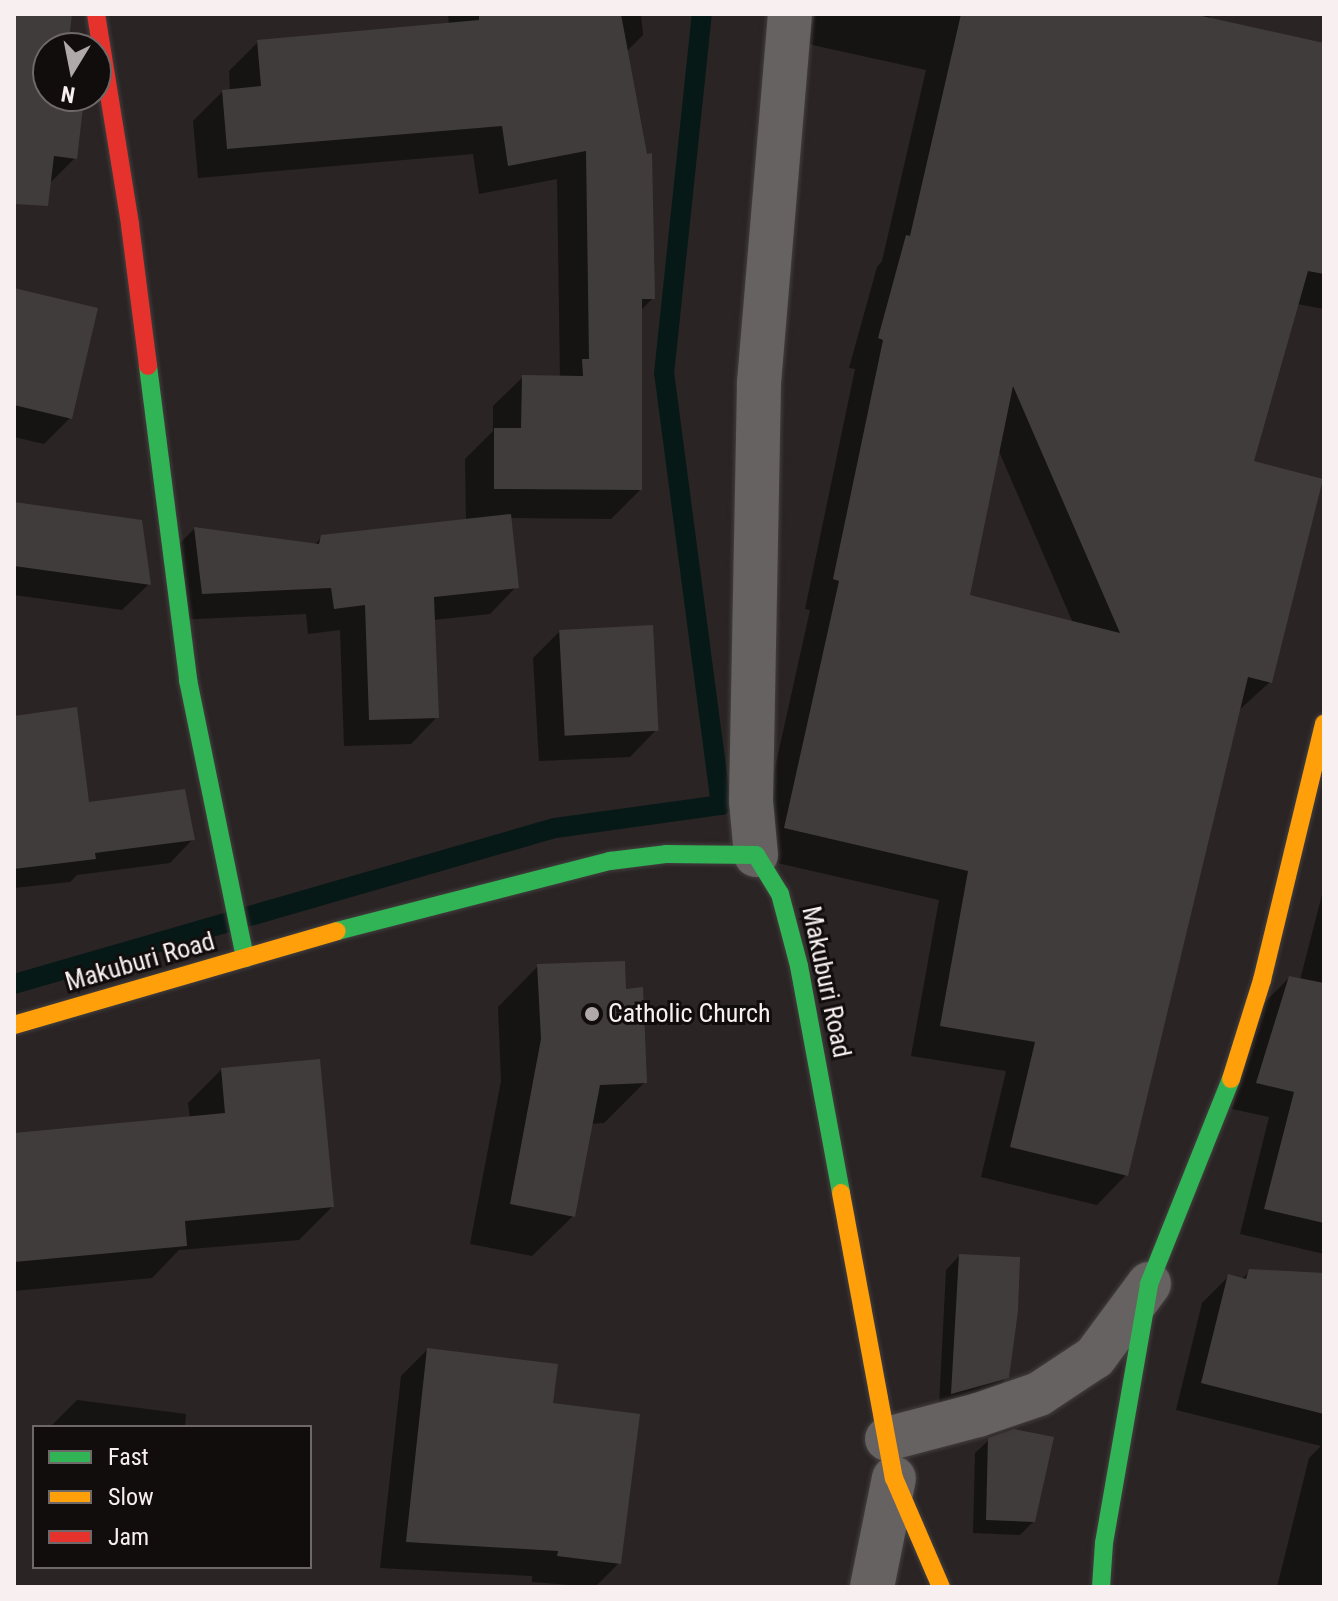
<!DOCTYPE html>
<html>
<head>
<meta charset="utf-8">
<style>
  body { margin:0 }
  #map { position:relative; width:1338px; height:1601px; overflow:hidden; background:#2a2424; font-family:"Roboto Condensed",sans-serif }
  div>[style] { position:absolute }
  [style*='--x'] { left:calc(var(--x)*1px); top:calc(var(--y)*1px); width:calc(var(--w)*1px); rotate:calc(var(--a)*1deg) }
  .shadow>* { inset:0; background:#0007 }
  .stream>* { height:20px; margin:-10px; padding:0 10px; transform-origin:10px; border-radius:10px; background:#071917 }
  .building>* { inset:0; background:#413c3c; transform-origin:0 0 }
  .roads { filter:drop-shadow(0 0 2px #443f3f) drop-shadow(0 0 2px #443f3f) }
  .street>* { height:44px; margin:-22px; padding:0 22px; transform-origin:22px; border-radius:22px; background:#666262 }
  .fast>* { height:18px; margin:-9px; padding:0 9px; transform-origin:9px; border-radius:9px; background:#30b455 }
  .slow>* { height:18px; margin:-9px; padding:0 9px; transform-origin:9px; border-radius:9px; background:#ff9f0a }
  .jam>* { height:18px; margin:-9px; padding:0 9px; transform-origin:9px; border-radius:9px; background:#e5322d }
  .dots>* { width:22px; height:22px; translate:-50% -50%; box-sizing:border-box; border:4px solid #120d0d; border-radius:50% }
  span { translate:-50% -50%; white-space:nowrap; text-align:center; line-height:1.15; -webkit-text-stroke:6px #120d0d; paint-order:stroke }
  .street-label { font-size:26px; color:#f8f0f0 }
  .poi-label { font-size:26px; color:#f8f0f0 }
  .left { translate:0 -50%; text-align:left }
  .frame { position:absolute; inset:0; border:16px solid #f8f0f0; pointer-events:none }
  .legend { position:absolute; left:32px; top:1425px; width:280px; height:144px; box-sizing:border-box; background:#120d0d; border:2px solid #6e6868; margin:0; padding:10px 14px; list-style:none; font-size:24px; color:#f8f0f0 }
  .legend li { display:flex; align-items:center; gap:16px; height:40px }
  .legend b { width:40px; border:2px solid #6e6868 }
  .north { position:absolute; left:32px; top:32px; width:80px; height:80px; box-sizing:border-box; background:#120d0d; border:2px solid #6e6868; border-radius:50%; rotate:190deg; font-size:22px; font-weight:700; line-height:32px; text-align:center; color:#f8f0f0 }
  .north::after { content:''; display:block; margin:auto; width:28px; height:36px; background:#b0a9a9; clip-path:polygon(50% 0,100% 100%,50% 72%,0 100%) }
</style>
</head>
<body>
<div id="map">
  <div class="shadow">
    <i style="clip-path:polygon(14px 14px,70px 14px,66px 48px,48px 48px,48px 96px,80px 96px,75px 158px,40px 193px,14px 189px)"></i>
    <i style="clip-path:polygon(448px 14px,641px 14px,643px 35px,626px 52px,653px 298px,640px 311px,640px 490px,611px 519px,509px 518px,516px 587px,490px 614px,433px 620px,437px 717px,411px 744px,344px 746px,340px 630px,308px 634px,306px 614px,176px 620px,168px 555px,194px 529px,313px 546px,322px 537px,466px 521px,465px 459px,493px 431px,493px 406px,523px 377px,560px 378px,557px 179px,479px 194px,473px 154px,198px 178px,193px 121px,222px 92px,230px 91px,229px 71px,258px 42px,449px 25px)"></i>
    <i style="clip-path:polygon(evenodd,815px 14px,1210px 14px,1209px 20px,1324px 45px,1324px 309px,1297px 304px,1252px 462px,1270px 682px,1238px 711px,1126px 1175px,1097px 1205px,981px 1177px,1006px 1071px,911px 1056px,939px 900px,755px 858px,810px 610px,805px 609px,855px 369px,849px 368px,877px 267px,882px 261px,926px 70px,808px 44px,815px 14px,998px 449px,1073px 623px,968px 596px,998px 449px)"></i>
    <i style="clip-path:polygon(14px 290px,70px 418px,44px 444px,14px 437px)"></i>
    <i style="clip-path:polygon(14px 504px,149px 584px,122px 610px,14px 595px)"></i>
    <i style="clip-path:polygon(560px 631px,656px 730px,630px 757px,539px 761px,533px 658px)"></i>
    <i style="clip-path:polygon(14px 718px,87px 804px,193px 839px,170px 863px,77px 875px,70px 882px,14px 888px)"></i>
    <i style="clip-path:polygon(1324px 887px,1324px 1254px,1240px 1234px,1269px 1117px,1232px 1109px,1264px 1003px,1289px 978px,1300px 980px)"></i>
    <i style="clip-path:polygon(538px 966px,624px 991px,645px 1082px,604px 1123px,590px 1124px,573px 1216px,532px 1256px,470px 1244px,501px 1081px,498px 1007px)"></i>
    <i style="clip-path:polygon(221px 1070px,332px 1207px,299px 1240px,179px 1250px,152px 1278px,14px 1291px,14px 1135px,190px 1118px,188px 1103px)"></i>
    <i style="clip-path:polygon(959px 1256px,1007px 1377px,994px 1391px,939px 1406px,946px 1270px)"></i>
    <i style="clip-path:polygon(1250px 1271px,1324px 1275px,1324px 1587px,1277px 1587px,1309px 1458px,1321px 1446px,1176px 1410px,1202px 1303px,1229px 1276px,1241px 1280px)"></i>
    <i style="clip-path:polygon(427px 1350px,619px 1563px,595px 1587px,532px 1582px,532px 1576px,380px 1568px,401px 1376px)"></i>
    <i style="clip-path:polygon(77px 1400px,186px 1414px,185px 1427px,50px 1427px)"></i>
    <i style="clip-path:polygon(989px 1440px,1034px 1521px,1020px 1535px,973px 1533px,975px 1453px)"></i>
  </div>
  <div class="stream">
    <i style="--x:14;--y:984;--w:563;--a:-16.09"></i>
    <i style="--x:555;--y:828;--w:168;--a:-7.9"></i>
    <i style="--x:721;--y:805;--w:435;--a:-97.5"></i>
    <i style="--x:664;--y:374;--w:362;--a:-84"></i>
  </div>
  <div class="building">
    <i style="clip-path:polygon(14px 14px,72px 14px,68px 48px,48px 48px,48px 96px,84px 99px,77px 159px,54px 156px,48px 206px,14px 204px)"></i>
    <i style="clip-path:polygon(479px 14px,621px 14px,647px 154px,652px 153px,655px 299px,642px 299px,642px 490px,494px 489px,494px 428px,521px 428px,522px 375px,583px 376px,582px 359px,589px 359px,586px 151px,508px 166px,502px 126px,227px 149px,222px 90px,261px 86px,257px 40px,479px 20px)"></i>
    <i style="clip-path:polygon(evenodd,961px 14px,1193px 14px,1324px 43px,1324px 274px,1308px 271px,1254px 461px,1323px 479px,1272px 683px,1248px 677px,1128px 1176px,1010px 1147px,1035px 1042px,940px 1026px,968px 871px,784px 828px,839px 581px,833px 579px,883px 340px,878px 338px,906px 235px,910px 236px,961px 14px,1013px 386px,1120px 633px,970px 595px,1013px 386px)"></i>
    <i style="clip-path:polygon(14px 288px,98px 308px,72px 419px,14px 405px)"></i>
    <i style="clip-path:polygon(14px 502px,142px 520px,151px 585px,14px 566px)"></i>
    <i style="clip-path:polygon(511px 514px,519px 588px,434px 597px,439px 718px,369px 720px,365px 605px,334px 609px,331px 588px,202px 594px,194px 527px,319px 544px,321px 535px)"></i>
    <i style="left:653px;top:625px;width:106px;height:94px;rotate:87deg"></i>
    <i style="clip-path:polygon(77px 707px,89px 802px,185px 789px,195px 840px,95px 853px,96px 859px,14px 869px,14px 716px)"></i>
    <i style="clip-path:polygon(625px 961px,626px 989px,643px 987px,647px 1083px,600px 1085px,575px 1217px,510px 1204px,541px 1039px,537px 964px)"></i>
    <i style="clip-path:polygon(1289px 976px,1324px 983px,1324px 1223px,1264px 1209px,1294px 1092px,1256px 1083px)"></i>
    <i style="clip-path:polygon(320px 1059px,334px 1207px,185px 1221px,187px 1246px,14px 1262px,14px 1133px,225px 1113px,221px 1068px)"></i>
    <i style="clip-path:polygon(959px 1254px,1020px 1257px,1018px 1311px,1009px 1378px,951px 1394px)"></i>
    <i style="clip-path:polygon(1249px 1269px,1324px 1273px,1324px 1414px,1201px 1383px,1228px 1274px,1246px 1279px)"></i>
    <i style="clip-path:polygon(427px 1348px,558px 1364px,553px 1403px,640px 1414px,621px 1564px,557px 1556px,558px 1551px,406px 1542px)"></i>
    <i style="clip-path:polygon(1014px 1429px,1054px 1437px,1035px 1522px,986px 1520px,988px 1438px)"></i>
  </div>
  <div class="roads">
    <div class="street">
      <i style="--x:756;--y:855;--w:54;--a:-95.3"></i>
      <i style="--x:751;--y:801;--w:418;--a:-88.9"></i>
      <i style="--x:759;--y:383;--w:370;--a:-85.2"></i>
      <i style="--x:887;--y:1439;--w:94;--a:-14.8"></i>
      <i style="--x:978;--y:1415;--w:65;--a:-19"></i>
      <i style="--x:1039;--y:1394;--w:67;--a:-33.5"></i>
      <i style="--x:1095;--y:1357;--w:91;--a:-53.5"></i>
      <i style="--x:872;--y:1587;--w:111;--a:-78.6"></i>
    </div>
    <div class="fast">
      <i style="--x:148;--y:366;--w:317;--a:82.7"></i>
      <i style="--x:188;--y:680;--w:284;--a:78.4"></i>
      <i style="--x:337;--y:931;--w:282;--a:-14.4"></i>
      <i style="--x:610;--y:861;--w:56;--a:-7.1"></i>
      <i style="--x:666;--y:854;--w:90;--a:0.6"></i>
      <i style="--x:756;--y:855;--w:46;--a:58.4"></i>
      <i style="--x:780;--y:894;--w:74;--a:75.2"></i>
      <i style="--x:799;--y:966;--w:231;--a:79.5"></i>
      <i style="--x:1101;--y:1587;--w:44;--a:-86.1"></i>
      <i style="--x:1104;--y:1543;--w:263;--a:-80.1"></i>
      <i style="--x:1149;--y:1284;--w:221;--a:-68.2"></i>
    </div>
    <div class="slow">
      <i style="--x:14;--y:1025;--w:336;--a:-16.2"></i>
      <i style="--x:1231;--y:1079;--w:104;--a:-72.6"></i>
      <i style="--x:1262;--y:980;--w:264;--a:-76.4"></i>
      <i style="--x:841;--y:1193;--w:290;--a:79.5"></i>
      <i style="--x:894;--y:1478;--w:119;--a:66.7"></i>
    </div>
    <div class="jam">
      <i style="--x:96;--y:14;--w:214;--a:80.8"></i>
      <i style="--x:130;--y:225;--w:142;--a:82.7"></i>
    </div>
  </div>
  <div class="dots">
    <i style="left:592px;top:1014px;background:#b0a9a9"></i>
  </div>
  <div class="street-label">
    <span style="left:140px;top:962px;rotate:-16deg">Makuburi Road</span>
    <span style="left:826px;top:982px;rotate:78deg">Makuburi Road</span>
  </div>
  <div class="poi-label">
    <span class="left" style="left:608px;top:1014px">Catholic Church</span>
  </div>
  <div class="frame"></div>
  <ul class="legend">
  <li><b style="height:10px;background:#30b455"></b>Fast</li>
  <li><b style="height:10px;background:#ff9f0a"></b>Slow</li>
  <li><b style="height:10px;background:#e5322d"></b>Jam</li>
  </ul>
  <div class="north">N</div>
</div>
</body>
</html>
